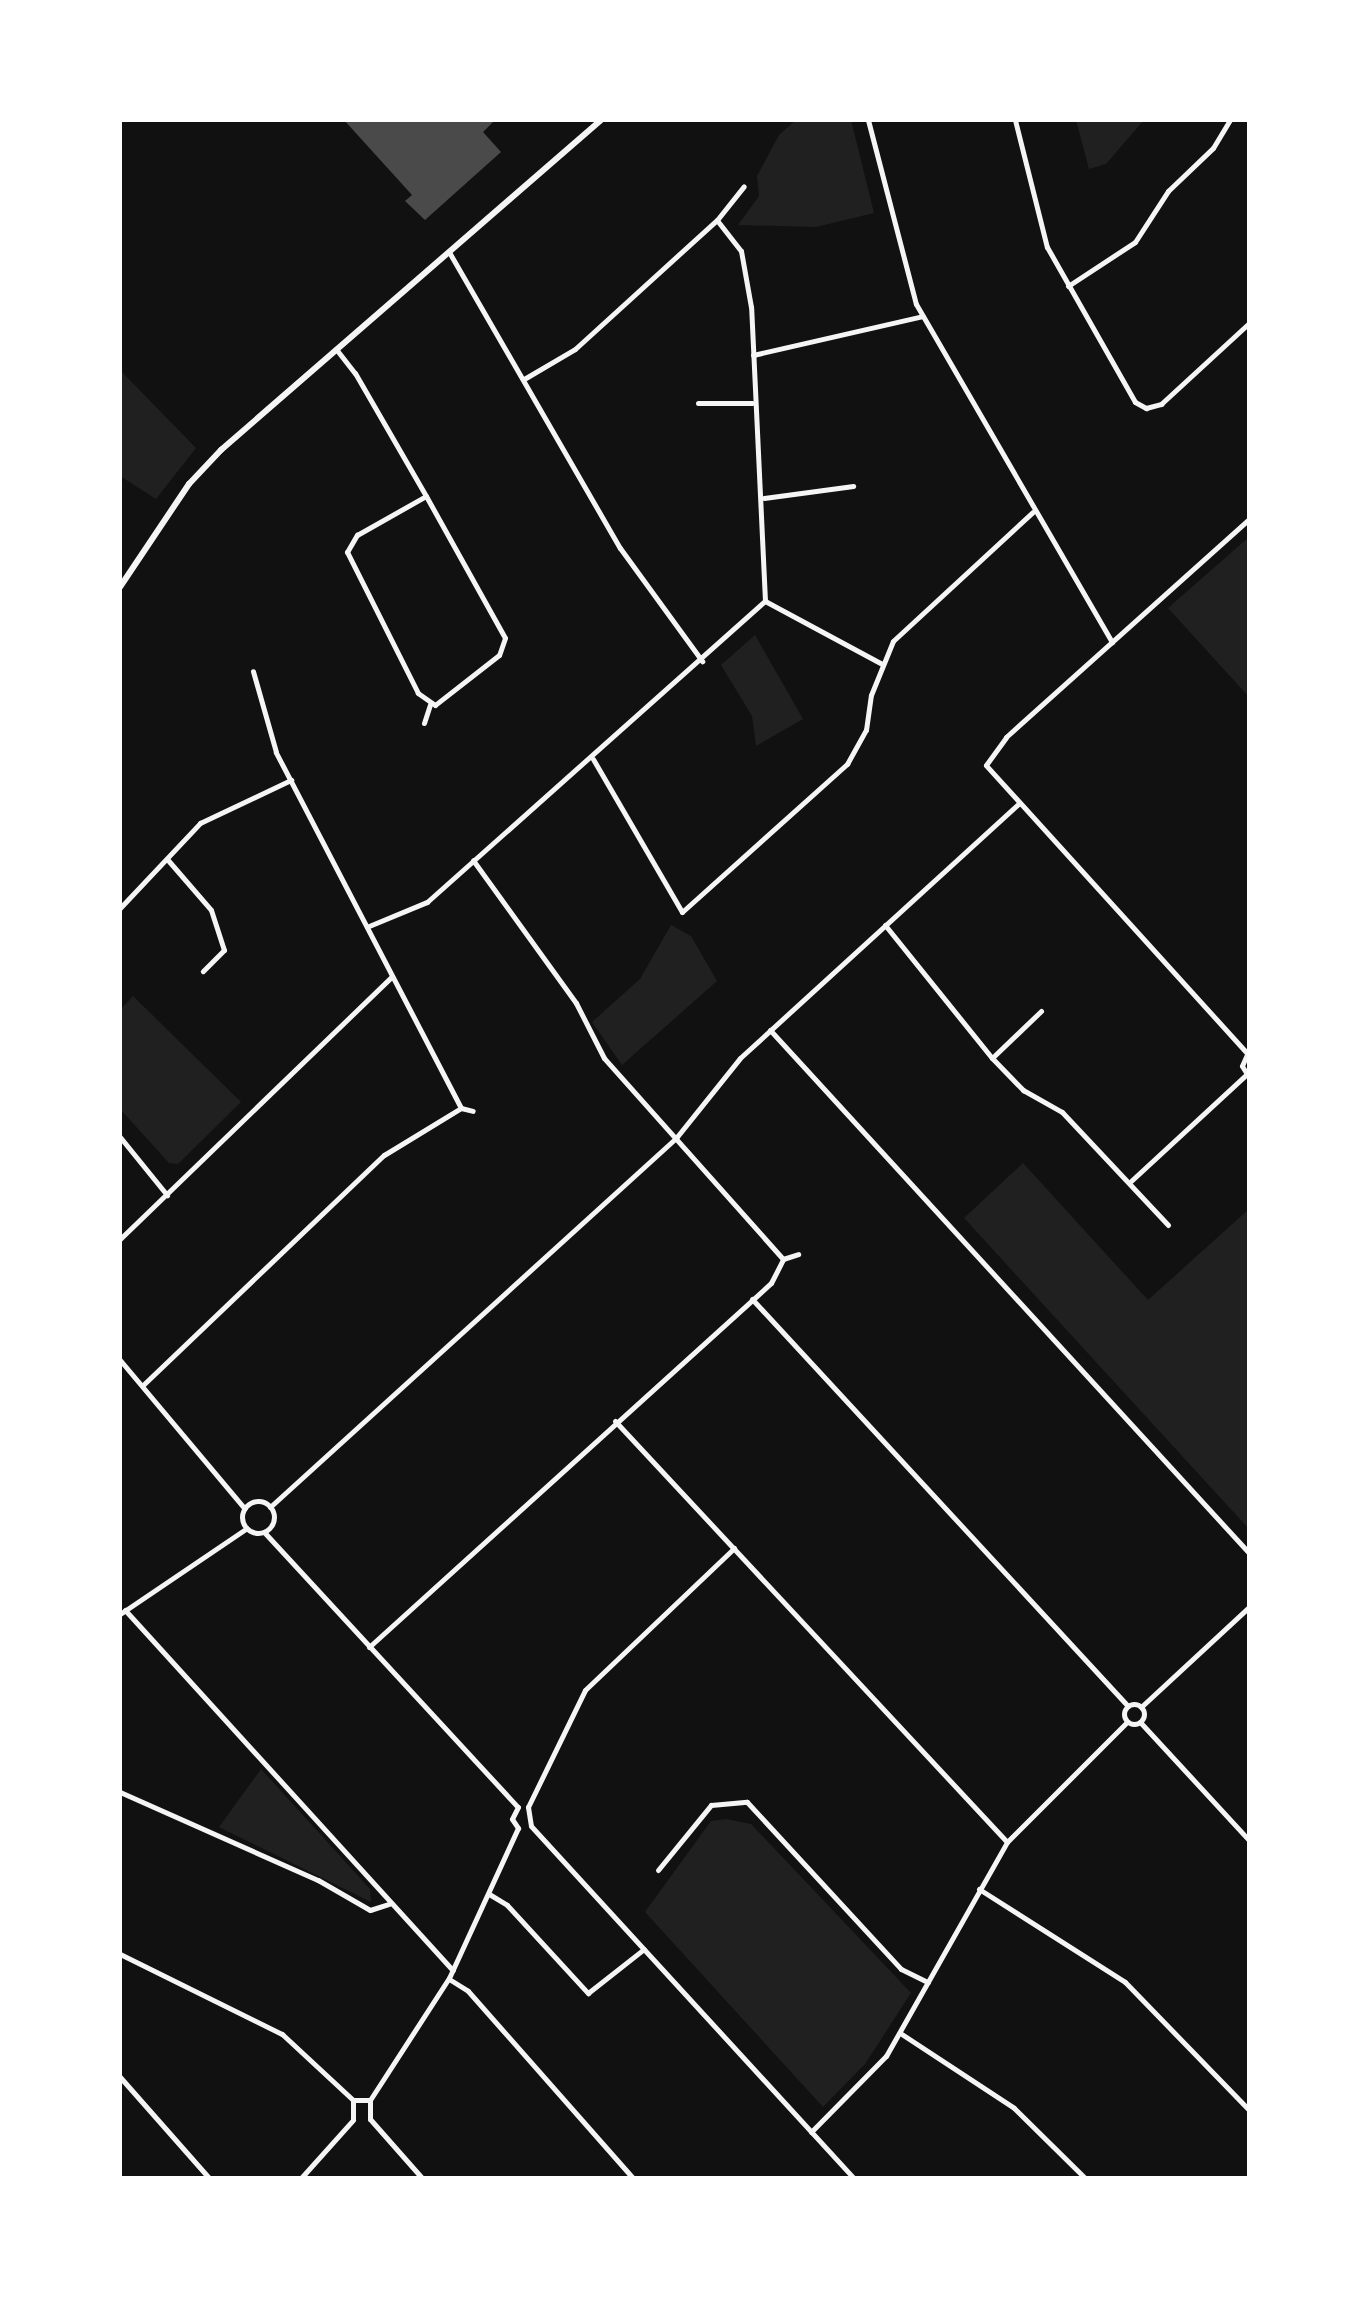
<!DOCTYPE html>
<style>
body{margin:0}
#map{position:relative;width:1369px;height:2298px;overflow:hidden;background:#111;font-family:Figtree,sans-serif}
div>[style]{position:absolute}
[style*='--x']{left:calc(var(--x)*1px);top:calc(var(--y)*1px);width:calc(var(--w)*1px);rotate:calc(var(--a)*1deg)}
.green>*{inset:0;background:#202020}
.building>*{inset:0;background:#4a4a4a}
.minor>*{height:5px;margin:-2.5px;padding:0 2.5px;transform-origin:2.5px;border-radius:2.5px;background:#f5f5f5}
.minor>.ring{margin:-2.5px;padding:0;box-sizing:content-box;background:none;border:5px solid #f5f5f5;border-radius:50%}
.secondary>*{height:6px;margin:-3px;padding:0 3px;transform-origin:3px;border-radius:3px;background:#f5f5f5}
span{translate:-50% -50%;white-space:nowrap;text-align:center;line-height:1.15;-webkit-text-stroke:8px #fff;paint-order:stroke}
.frame{position:absolute;inset:0;border:122px solid #fff;pointer-events:none}
</style>
<div id="map">
<div class="green">
<i style="clip-path:polygon(796px 120px,851px 120px,874px 213px,816px 227px,738px 225px,759px 196px,757px 176px,779px 135px)"></i>
<i style="clip-path:polygon(1076px 120px,1144px 120px,1106px 164px,1089px 169px)"></i>
<i style="clip-path:polygon(120px 370px,196px 448px,156px 499px,120px 476px)"></i>
<i style="clip-path:polygon(1249px 537px,1249px 697px,1168px 608px)"></i>
<i style="clip-path:polygon(755px 635px,803px 719px,756px 746px,752px 716px,721px 665px)"></i>
<i style="clip-path:polygon(671px 925px,691px 936px,717px 981px,622px 1065px,592px 1022px,640px 979px)"></i>
<i style="clip-path:polygon(133px 996px,241px 1102px,178px 1164px,169px 1163px,120px 1109px,120px 1010px)"></i>
<i style="clip-path:polygon(1023px 1163px,1148px 1300px,1249px 1209px,1249px 1529px,964px 1218px)"></i>
<i style="clip-path:polygon(261px 1769px,370px 1889px,371px 1902px,219px 1827px)"></i>
<i style="clip-path:polygon(726px 1819px,751px 1824px,911px 1993px,865px 2064px,823px 2107px,645px 1912px,711px 1821px)"></i>
</div>
<div class="building">
<i style="clip-path:polygon(344px 120px,495px 120px,483px 132px,501px 152px,425px 220px,405px 201px,412px 195px)"></i>
</div>
<div class="minor">
<i style="--x:868;--y:120;--w:190;--a:75.4"></i>
<i style="--x:916;--y:304;--w:391;--a:59.9"></i>
<i style="--x:1015;--y:120;--w:131;--a:75.9"></i>
<i style="--x:1047;--y:247;--w:178;--a:60.4"></i>
<i style="--x:1135;--y:402;--w:13;--a:29"></i>
<i style="--x:1146;--y:408;--w:16;--a:-15"></i>
<i style="--x:1161;--y:404;--w:120;--a:-42.6"></i>
<i style="--x:449;--y:252;--w:342;--a:60"></i>
<i style="--x:620;--y:548;--w:140;--a:54"></i>
<i style="--x:1068;--y:286;--w:80;--a:-33.3"></i>
<i style="--x:1135;--y:242;--w:61;--a:-57.1"></i>
<i style="--x:1168;--y:191;--w:62;--a:-43.7"></i>
<i style="--x:1213;--y:148;--w:33;--a:-59"></i>
<i style="--x:336;--y:349;--w:31;--a:52"></i>
<i style="--x:355;--y:373;--w:142;--a:60"></i>
<i style="--x:426;--y:496;--w:162;--a:60.9"></i>
<i style="--x:505;--y:638;--w:18;--a:109"></i>
<i style="--x:499;--y:655;--w:81;--a:142"></i>
<i style="--x:435;--y:705;--w:21;--a:-145"></i>
<i style="--x:418;--y:693;--w:158;--a:-116.7"></i>
<i style="--x:347;--y:552;--w:20;--a:-60"></i>
<i style="--x:357;--y:535;--w:79;--a:-29.5"></i>
<i style="--x:753;--y:355;--w:174;--a:-12.9"></i>
<i style="--x:524;--y:379;--w:59;--a:-30.5"></i>
<i style="--x:575;--y:349;--w:192;--a:-42.3"></i>
<i style="--x:717;--y:220;--w:43;--a:-51.5"></i>
<i style="--x:698;--y:403;--w:54;--a:0"></i>
<i style="--x:764;--y:498;--w:90;--a:-7.7"></i>
<i style="--x:765;--y:601;--w:133;--a:28.3"></i>
<i style="--x:424;--y:723;--w:20;--a:-72"></i>
<i style="--x:593;--y:759;--w:177;--a:59.8"></i>
<i style="--x:682;--y:912;--w:222;--a:-41.9"></i>
<i style="--x:847;--y:764;--w:39;--a:-61"></i>
<i style="--x:866;--y:730;--w:35;--a:-82"></i>
<i style="--x:871;--y:695;--w:58;--a:-67.8"></i>
<i style="--x:893;--y:641;--w:190;--a:-42.7"></i>
<i style="--x:167;--y:859;--w:67;--a:49.2"></i>
<i style="--x:211;--y:910;--w:42;--a:72"></i>
<i style="--x:224;--y:950;--w:30;--a:135"></i>
<i style="--x:120;--y:908;--w:117;--a:-46.7"></i>
<i style="--x:200;--y:823;--w:101;--a:-25.3"></i>
<i style="--x:885;--y:925;--w:171;--a:51.2"></i>
<i style="--x:992;--y:1058;--w:45;--a:45.9"></i>
<i style="--x:1023;--y:1090;--w:45;--a:29.4"></i>
<i style="--x:1062;--y:1112;--w:155;--a:46.8"></i>
<i style="--x:369;--y:926;--w:63;--a:-22.5"></i>
<i style="--x:427;--y:902;--w:453;--a:-41.7"></i>
<i style="--x:765;--y:601;--w:294;--a:-92.7"></i>
<i style="--x:751;--y:307;--w:57;--a:-100.1"></i>
<i style="--x:741;--y:251;--w:39;--a:-128"></i>
<i style="--x:770;--y:1030;--w:709;--a:47.51"></i>
<i style="--x:1249;--y:1050;--w:17;--a:114"></i>
<i style="--x:1242;--y:1066;--w:13;--a:58"></i>
<i style="--x:1246;--y:1052;--w:387;--a:-132.2"></i>
<i style="--x:986;--y:765;--w:34;--a:-54"></i>
<i style="--x:1006;--y:737;--w:326;--a:-41.9"></i>
<i style="--x:992;--y:1058;--w:68;--a:-43.8"></i>
<i style="--x:461;--y:1108;--w:12;--a:14"></i>
<i style="--x:120;--y:1137;--w:75;--a:51"></i>
<i style="--x:1131;--y:1181;--w:156;--a:-42.7"></i>
<i style="--x:120;--y:1239;--w:377;--a:-44"></i>
<i style="--x:783;--y:1259;--w:16;--a:-18"></i>
<i style="--x:752;--y:1299;--w:554;--a:47.27"></i>
<i style="--x:120;--y:1360;--w:194;--a:50"></i>
<i style="--x:143;--y:1385;--w:333;--a:-43.7"></i>
<i style="--x:384;--y:1155;--w:90;--a:-31.4"></i>
<i style="--x:461;--y:1108;--w:401;--a:-117.5"></i>
<i style="--x:276;--y:752;--w:84;--a:-105.9"></i>
<i style="--x:615;--y:1421;--w:575;--a:47.04"></i>
<i class="ring" style="left:242px;top:1501px;width:27px;height:27px"></i>
<i style="--x:270;--y:1507;--w:549;--a:-42.27"></i>
<i style="--x:676;--y:1138;--w:102;--a:-51.3"></i>
<i style="--x:740;--y:1058;--w:377;--a:-42.4"></i>
<i style="--x:264;--y:1532;--w:374;--a:47.3"></i>
<i style="--x:125;--y:1610;--w:487;--a:47.7"></i>
<i style="--x:120;--y:1614;--w:153;--a:-34.1"></i>
<i style="--x:369;--y:1647;--w:542;--a:-42.16"></i>
<i style="--x:771;--y:1283;--w:27;--a:-63"></i>
<i style="--x:783;--y:1259;--w:269;--a:-131.7"></i>
<i style="--x:604;--y:1058;--w:62;--a:-117"></i>
<i style="--x:576;--y:1003;--w:176;--a:-125.8"></i>
<i class="ring" style="left:1124px;top:1704px;width:15px;height:15px"></i>
<i style="--x:1141;--y:1707;--w:147;--a:-42.8"></i>
<i style="--x:1140;--y:1722;--w:161;--a:47.3"></i>
<i style="--x:120;--y:1792;--w:217;--a:24"></i>
<i style="--x:318;--y:1880;--w:60;--a:30"></i>
<i style="--x:370;--y:1910;--w:20;--a:-18"></i>
<i style="--x:518;--y:1807;--w:13;--a:117"></i>
<i style="--x:512;--y:1819;--w:11;--a:56"></i>
<i style="--x:528;--y:1807;--w:130;--a:-64"></i>
<i style="--x:585;--y:1690;--w:206;--a:-43.6"></i>
<i style="--x:528;--y:1807;--w:18;--a:81"></i>
<i style="--x:531;--y:1826;--w:477;--a:47.5"></i>
<i style="--x:658;--y:1870;--w:84;--a:-50.8"></i>
<i style="--x:711;--y:1805;--w:36;--a:-5"></i>
<i style="--x:747;--y:1802;--w:227;--a:47.3"></i>
<i style="--x:901;--y:1969;--w:30;--a:26"></i>
<i style="--x:979;--y:1889;--w:173;--a:32.5"></i>
<i style="--x:1125;--y:1982;--w:178;--a:45.9"></i>
<i style="--x:489;--y:1894;--w:21;--a:31"></i>
<i style="--x:507;--y:1905;--w:120;--a:47.4"></i>
<i style="--x:588;--y:1993;--w:71;--a:-38.2"></i>
<i style="--x:120;--y:1954;--w:181;--a:26.3"></i>
<i style="--x:282;--y:2034;--w:97;--a:42.9"></i>
<i style="--x:449;--y:1979;--w:22;--a:32"></i>
<i style="--x:468;--y:1991;--w:249;--a:48.6"></i>
<i style="--x:900;--y:2033;--w:136;--a:33.3"></i>
<i style="--x:1014;--y:2108;--w:100;--a:44.6"></i>
<i style="--x:120;--y:2077;--w:135;--a:48.6"></i>
<i style="--x:353;--y:2100;--w:17;--a:0"></i>
<i style="--x:370;--y:2100;--w:145;--a:-57.1"></i>
<i style="--x:449;--y:1978;--w:165;--a:-65.3"></i>
<i style="--x:353;--y:2119;--w:19;--a:-90"></i>
<i style="--x:370;--y:2119;--w:79;--a:48.6"></i>
<i style="--x:370;--y:2119;--w:19;--a:-90"></i>
<i style="--x:811;--y:2132;--w:107;--a:-45.4"></i>
<i style="--x:886;--y:2056;--w:246;--a:-60.5"></i>
<i style="--x:1007;--y:1842;--w:170;--a:-45"></i>
<i style="--x:301;--y:2178;--w:78;--a:-48.1"></i>
</div>
<div class="secondary">
<i style="--x:120;--y:587;--w:124;--a:-56.2"></i>
<i style="--x:189;--y:484;--w:47;--a:-46.7"></i>
<i style="--x:221;--y:450;--w:503;--a:-40.97"></i>
</div>
<div class="frame"></div>
</div>
